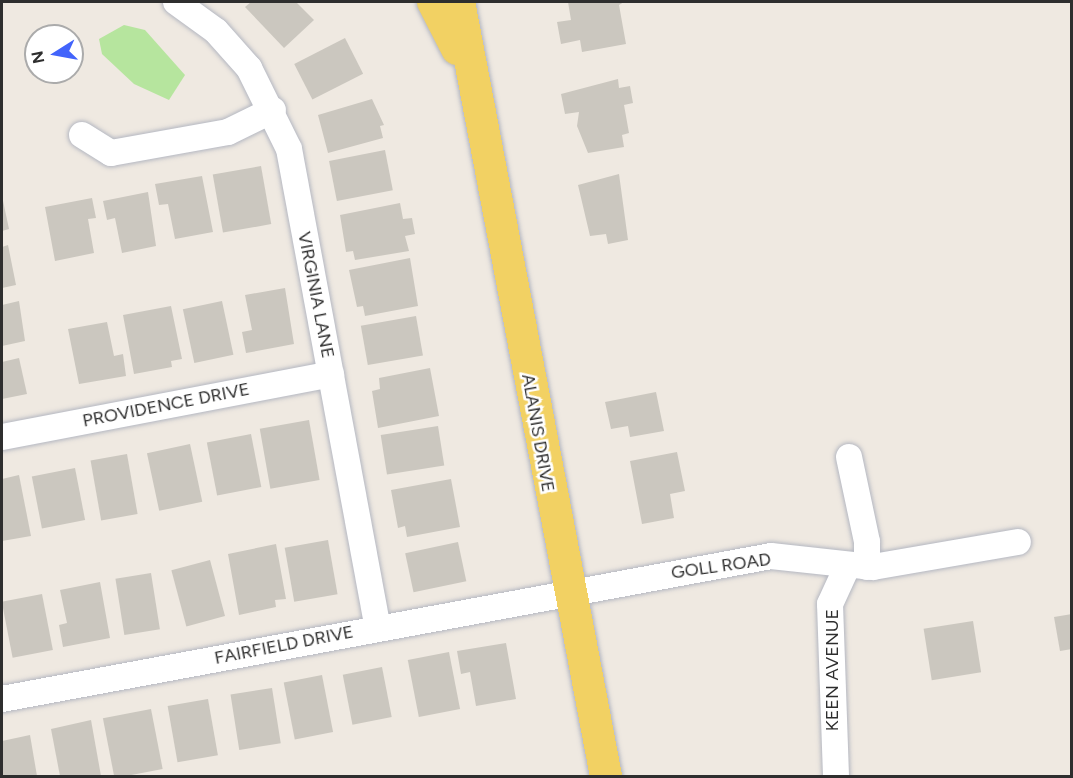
<!DOCTYPE html>
<style>
body{margin:0}
#map{position:relative;width:1073px;height:778px;overflow:hidden;background:#efe9e1;font-family:Figtree,sans-serif}
div>[style]{position:absolute}
[style*='--x']{left:calc(var(--x)*1px);top:calc(var(--y)*1px);width:calc(var(--w)*1px);rotate:calc(var(--a)*1deg)}
.green>*{inset:0;background:#b6e59e}
.building>*{inset:0;background:#cbc7bf;transform-origin:0 0}
.roads{filter:drop-shadow(0 0 2px #b4b7c1) drop-shadow(0 0 2px #b4b7c1)}
.minor>*{height:26px;margin:-13px;padding:0 13px;transform-origin:13px;border-radius:13px;background:#fff}
.major>*{height:32px;margin:-16px;padding:0 16px;transform-origin:16px;border-radius:16px;background:#f2d163}
span{translate:-50% -50%;white-space:nowrap;text-align:center;line-height:1.15;-webkit-text-stroke:5px #fff;paint-order:stroke}
.street-label{font-size:18px;color:#2e2e2e}
.frame{position:absolute;inset:0;border:3px solid #2e2e2e;pointer-events:none}
.north{position:absolute;left:24px;top:24px;width:60px;height:60px;box-sizing:border-box;background:#fff;border:2px solid #ababab;border-radius:50%;rotate:259deg;font-size:16px;font-weight:700;line-height:24px;text-align:center;color:#2e2e2e}
.north::after{content:'';display:block;margin:auto;width:21px;height:27px;background:#4264fb;clip-path:polygon(50% 0,100% 100%,50% 72%,0 100%)}
</style>
<div id="map">
<div class="green">
<i style="clip-path:polygon(124px 25px,145px 30px,185px 75px,169px 100px,134px 84px,102px 54px,99px 39px)"></i>
</div>
<div class="building">
<i style="clip-path:polygon(251px 2px,296px 2px,314px 20px,284px 48px,245px 7px)"></i>
<i style="clip-path:polygon(568px 2px,624px 2px,619px 5px,626px 44px,582px 52px,580px 40px,561px 44px,557px 22px,571px 20px)"></i>
<i style="left:345px;top:38px;width:40px;height:57px;rotate:63deg"></i>
<i style="clip-path:polygon(618px 79px,619px 88px,630px 86px,633px 103px,624px 105px,629px 133px,622px 135px,624px 147px,588px 153px,577px 126px,579px 112px,565px 114px,561px 94px)"></i>
<i style="clip-path:polygon(372px 99px,384px 125px,380px 126px,383px 138px,328px 153px,318px 115px)"></i>
<i style="left:385px;top:150px;width:41px;height:57px;rotate:79deg"></i>
<i style="left:261px;top:166px;width:59px;height:49px;rotate:80deg"></i>
<i style="clip-path:polygon(619px 174px,628px 240px,608px 244px,606px 234px,590px 236px,578px 185px)"></i>
<i style="clip-path:polygon(202px 176px,213px 232px,175px 239px,168px 204px,159px 205px,155px 184px)"></i>
<i style="clip-path:polygon(148px 192px,156px 246px,122px 253px,115px 218px,107px 220px,103px 201px)"></i>
<i style="clip-path:polygon(2px 196px,9px 229px,2px 231px)"></i>
<i style="clip-path:polygon(92px 198px,96px 218px,88px 219px,94px 253px,55px 261px,45px 207px)"></i>
<i style="clip-path:polygon(400px 203px,403px 219px,412px 218px,415px 234px,405px 236px,409px 251px,355px 260px,353px 251px,346px 252px,340px 215px)"></i>
<i style="clip-path:polygon(8px 245px,16px 285px,2px 288px,2px 247px)"></i>
<i style="clip-path:polygon(410px 258px,418px 306px,365px 316px,363px 306px,357px 307px,349px 270px)"></i>
<i style="clip-path:polygon(285px 288px,294px 344px,246px 353px,242px 332px,252px 330px,245px 295px)"></i>
<i style="clip-path:polygon(19px 301px,25px 341px,2px 346px,2px 305px)"></i>
<i style="left:222px;top:301px;width:55px;height:40px;rotate:78deg"></i>
<i style="clip-path:polygon(171px 306px,182px 359px,171px 361px,172px 367px,134px 374px,123px 315px)"></i>
<i style="left:416px;top:316px;width:40px;height:56px;rotate:80deg"></i>
<i style="clip-path:polygon(107px 322px,114px 356px,123px 354px,126px 376px,79px 384px,68px 329px)"></i>
<i style="clip-path:polygon(19px 358px,27px 394px,2px 399px,2px 362px)"></i>
<i style="clip-path:polygon(430px 368px,439px 416px,378px 428px,372px 391px,380px 389px,379px 378px)"></i>
<i style="clip-path:polygon(656px 392px,664px 431px,630px 437px,628px 426px,611px 429px,605px 402px)"></i>
<i style="left:309px;top:420px;width:61px;height:50px;rotate:80deg"></i>
<i style="left:438px;top:426px;width:40px;height:58px;rotate:81deg"></i>
<i style="left:251px;top:434px;width:54px;height:45px;rotate:79deg"></i>
<i style="left:190px;top:444px;width:59px;height:44px;rotate:78deg"></i>
<i style="clip-path:polygon(677px 452px,685px 491px,670px 494px,674px 518px,642px 524px,630px 461px)"></i>
<i style="left:127px;top:454px;width:61px;height:37px;rotate:80deg"></i>
<i style="left:75px;top:468px;width:53px;height:44px;rotate:79deg"></i>
<i style="clip-path:polygon(19px 475px,31px 536px,2px 541px,2px 479px)"></i>
<i style="clip-path:polygon(451px 479px,460px 527px,407px 537px,405px 526px,398px 528px,391px 490px)"></i>
<i style="left:328px;top:540px;width:55px;height:44px;rotate:80deg"></i>
<i style="left:458px;top:542px;width:40px;height:54px;rotate:78deg"></i>
<i style="clip-path:polygon(276px 544px,286px 599px,275px 600px,276px 607px,239px 615px,228px 554px)"></i>
<i style="left:210px;top:560px;width:58px;height:40px;rotate:75deg"></i>
<i style="left:151px;top:573px;width:57px;height:36px;rotate:81deg"></i>
<i style="clip-path:polygon(100px 582px,110px 638px,63px 647px,59px 625px,67px 623px,60px 590px)"></i>
<i style="left:42px;top:594px;width:57px;height:41px;rotate:79deg"></i>
<i style="clip-path:polygon(1072px 614px,1072px 649px,1060px 651px,1054px 617px)"></i>
<i style="left:973px;top:621px;width:52px;height:50px;rotate:81deg"></i>
<i style="clip-path:polygon(506px 643px,516px 699px,476px 706px,470px 672px,461px 674px,457px 651px)"></i>
<i style="left:449px;top:652px;width:58px;height:42px;rotate:79deg"></i>
<i style="left:382px;top:667px;width:51px;height:40px;rotate:79deg"></i>
<i style="left:322px;top:675px;width:58px;height:39px;rotate:79deg"></i>
<i style="left:272px;top:688px;width:56px;height:42px;rotate:81deg"></i>
<i style="left:208px;top:699px;width:57px;height:41px;rotate:80deg"></i>
<i style="left:151px;top:709px;width:61px;height:49px;rotate:79deg"></i>
<i style="clip-path:polygon(91px 720px,101px 776px,60px 776px,51px 729px)"></i>
<i style="clip-path:polygon(30px 735px,37px 776px,2px 776px,2px 741px)"></i>
</div>
<div class="roads">
<div class="minor">
<i style="--x:176;--y:2;--w:49;--a:35.9"></i>
<i style="--x:216;--y:31;--w:50;--a:48.3"></i>
<i style="--x:249;--y:68;--w:90;--a:63.7"></i>
<i style="--x:289;--y:149;--w:486;--a:79.5"></i>
<i style="--x:82;--y:135;--w:34;--a:32"></i>
<i style="--x:111;--y:153;--w:119;--a:-10.2"></i>
<i style="--x:228;--y:132;--w:50;--a:-26.1"></i>
<i style="--x:2;--y:437;--w:335;--a:-10.8"></i>
<i style="--x:849;--y:457;--w:87;--a:78"></i>
<i style="--x:867;--y:542;--w:25;--a:90"></i>
<i style="--x:2;--y:699;--w:782;--a:-10.53"></i>
<i style="--x:771;--y:556;--w:103;--a:6.2"></i>
<i style="--x:873;--y:567;--w:147;--a:-9.8"></i>
<i style="--x:836;--y:776;--w:172;--a:-92"></i>
<i style="--x:830;--y:604;--w:41;--a:-65.3"></i>
</div>
<div class="major">
<i style="--x:433;--y:2;--w:53;--a:62.9"></i>
<i style="--x:459;--y:2;--w:788;--a:79.25"></i>
</div>
</div>
<div class="street-label">
<span style="left:316px;top:295px;rotate:79deg">VIRGINIA LANE</span>
<span style="left:166px;top:405px;rotate:-11deg">PROVIDENCE DRIVE</span>
<span style="left:538px;top:433px;rotate:80deg">ALANIS DRIVE</span>
<span style="left:721px;top:566px;rotate:-8deg">GOLL ROAD</span>
<span style="left:284px;top:645px;rotate:-11deg">FAIRFIELD DRIVE</span>
<span style="left:832px;top:670px;rotate:-90deg">KEEN AVENUE</span>
</div>
<div class="frame"></div>
<div class="north">N</div>
</div>
